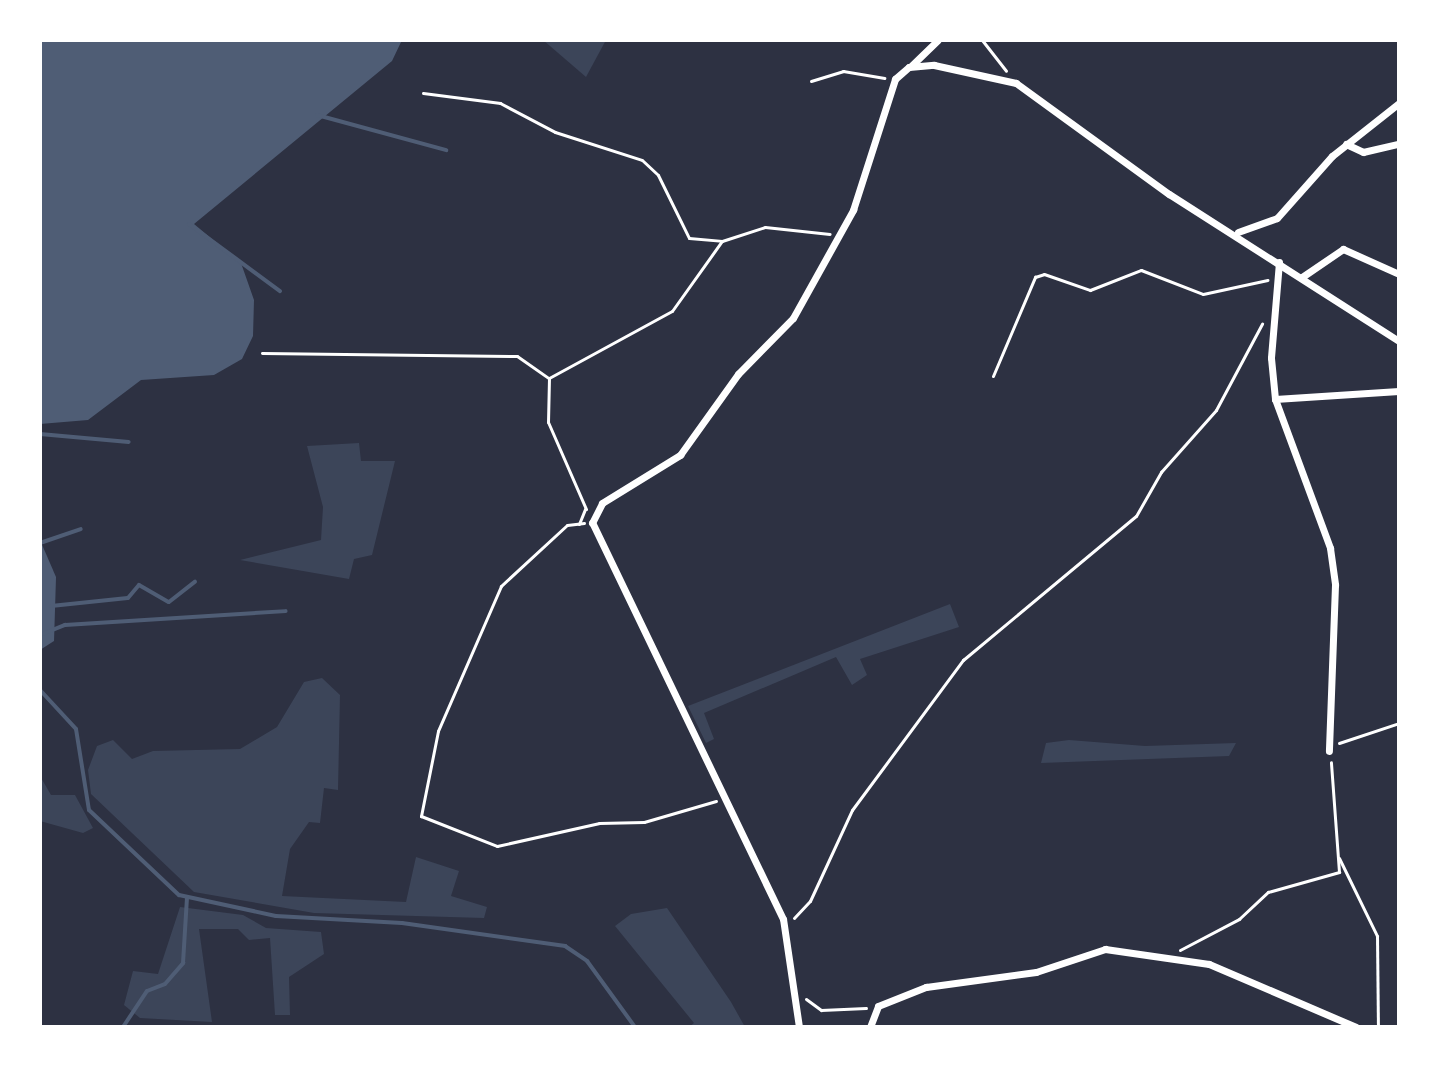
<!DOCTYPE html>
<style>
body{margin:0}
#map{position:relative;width:1439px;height:1067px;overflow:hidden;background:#2d3142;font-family:Merriweather,serif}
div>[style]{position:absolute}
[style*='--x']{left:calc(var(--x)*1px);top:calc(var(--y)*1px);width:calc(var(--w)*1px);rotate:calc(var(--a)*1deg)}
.green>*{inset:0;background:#3c4559}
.water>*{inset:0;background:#4f5d75}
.stream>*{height:4px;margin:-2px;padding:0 2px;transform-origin:2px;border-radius:2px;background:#4f5d75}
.path>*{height:3px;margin:-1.5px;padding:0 1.5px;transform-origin:1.5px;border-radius:1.5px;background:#fff}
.minor>*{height:7px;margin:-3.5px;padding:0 3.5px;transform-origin:3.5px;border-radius:3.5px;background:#fff}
span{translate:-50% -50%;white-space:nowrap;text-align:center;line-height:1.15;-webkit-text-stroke:6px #fff;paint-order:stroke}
.frame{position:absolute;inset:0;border:42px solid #fff;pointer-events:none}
</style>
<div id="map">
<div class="green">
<i style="clip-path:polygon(543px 40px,606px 40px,586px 77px)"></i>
<i style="clip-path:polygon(359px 443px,361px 461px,395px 461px,372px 555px,354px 559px,349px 579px,240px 560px,321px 540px,323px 507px,307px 446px)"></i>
<i style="clip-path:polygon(950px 604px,959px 627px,860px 659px,867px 675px,852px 685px,836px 657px,704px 713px,714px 739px,706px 743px,688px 706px)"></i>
<i style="clip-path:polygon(322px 678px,340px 695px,338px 790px,324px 788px,320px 823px,309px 822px,290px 849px,282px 896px,406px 902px,416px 857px,459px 871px,451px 896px,487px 907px,484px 918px,314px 913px,194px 892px,91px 794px,88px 770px,97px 746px,113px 740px,132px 759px,153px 751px,240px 749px,277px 727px,304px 682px)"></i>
<i style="clip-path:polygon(1069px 740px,1145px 746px,1236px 743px,1229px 756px,1041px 763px,1046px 743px)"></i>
<i style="clip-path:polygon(40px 776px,51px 795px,75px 795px,93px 828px,83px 833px,40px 821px)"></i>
<i style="clip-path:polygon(180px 907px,243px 915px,266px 928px,321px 932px,324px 954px,289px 977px,290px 1015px,275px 1015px,270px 938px,249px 940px,238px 929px,199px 929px,212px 1022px,140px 1018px,124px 1005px,133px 971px,158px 974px)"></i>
<i style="clip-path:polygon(667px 908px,731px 1002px,745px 1027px,689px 1027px,694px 1023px,615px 926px,631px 914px)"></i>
</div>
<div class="water">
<i style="clip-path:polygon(40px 40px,402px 40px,392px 61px,194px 224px,241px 263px,254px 300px,253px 336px,242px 359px,214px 375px,141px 380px,88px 420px,40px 424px)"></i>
<i style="clip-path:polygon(40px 540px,56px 577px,54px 641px,40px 650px)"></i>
</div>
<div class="stream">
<i style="--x:317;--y:115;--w:134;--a:15.2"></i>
<i style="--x:189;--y:224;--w:113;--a:36.4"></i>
<i style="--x:40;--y:434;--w:89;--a:5.1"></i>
<i style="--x:40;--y:543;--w:43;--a:-18.9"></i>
<i style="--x:51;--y:606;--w:77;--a:-5.9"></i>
<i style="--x:128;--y:598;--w:17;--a:-50"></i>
<i style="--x:139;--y:585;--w:34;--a:30"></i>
<i style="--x:169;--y:602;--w:33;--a:-38"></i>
<i style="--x:40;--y:635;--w:27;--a:-22"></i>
<i style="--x:65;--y:625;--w:221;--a:-3.6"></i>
<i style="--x:40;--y:690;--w:53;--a:47.3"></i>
<i style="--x:76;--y:729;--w:82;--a:80.9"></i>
<i style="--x:89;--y:810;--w:124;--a:43.4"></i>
<i style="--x:179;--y:895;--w:99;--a:12.2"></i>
<i style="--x:276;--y:916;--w:126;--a:3.2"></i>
<i style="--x:402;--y:923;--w:165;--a:8"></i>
<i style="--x:565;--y:946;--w:27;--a:34"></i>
<i style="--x:587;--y:961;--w:82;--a:54"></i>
<i style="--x:123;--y:1027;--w:43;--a:-56.3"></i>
<i style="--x:147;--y:991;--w:19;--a:-21"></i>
<i style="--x:165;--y:984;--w:28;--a:-49"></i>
<i style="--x:183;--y:963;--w:65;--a:-86.5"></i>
</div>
<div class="path">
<i style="--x:982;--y:40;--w:39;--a:52"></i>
<i style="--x:811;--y:81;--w:34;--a:-17"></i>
<i style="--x:843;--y:71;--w:42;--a:9.7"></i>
<i style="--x:423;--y:93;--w:78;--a:7.4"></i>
<i style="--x:500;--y:103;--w:62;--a:27.8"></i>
<i style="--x:555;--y:132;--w:91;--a:17.8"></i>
<i style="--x:642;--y:160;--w:22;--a:43"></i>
<i style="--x:658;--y:175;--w:70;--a:63.8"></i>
<i style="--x:689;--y:238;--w:33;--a:5"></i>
<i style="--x:722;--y:241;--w:45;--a:-18"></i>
<i style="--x:765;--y:227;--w:65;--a:6.1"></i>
<i style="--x:262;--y:353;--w:255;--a:0.7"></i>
<i style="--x:517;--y:356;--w:39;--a:35"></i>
<i style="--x:549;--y:378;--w:44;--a:91.3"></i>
<i style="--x:548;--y:422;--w:95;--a:66.4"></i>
<i style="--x:993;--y:376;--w:108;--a:-67"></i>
<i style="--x:1035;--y:277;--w:9;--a:-18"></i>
<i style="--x:1044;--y:274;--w:49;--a:19.2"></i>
<i style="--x:1090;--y:290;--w:55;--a:-21.4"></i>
<i style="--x:1141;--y:270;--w:66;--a:21.2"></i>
<i style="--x:1203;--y:294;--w:66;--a:-12.3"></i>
<i style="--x:549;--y:378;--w:140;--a:-28.6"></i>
<i style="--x:672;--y:311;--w:86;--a:-54.5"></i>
<i style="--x:584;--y:523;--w:17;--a:173"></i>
<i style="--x:567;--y:525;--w:90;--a:137.3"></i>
<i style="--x:501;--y:586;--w:158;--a:113.5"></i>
<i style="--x:438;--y:731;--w:87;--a:101.3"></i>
<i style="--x:421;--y:816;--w:82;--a:21.5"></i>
<i style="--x:497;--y:846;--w:105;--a:-12.7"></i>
<i style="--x:599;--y:823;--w:45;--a:-1.3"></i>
<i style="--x:644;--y:822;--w:75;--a:-16.3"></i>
<i style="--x:579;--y:524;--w:16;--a:-68"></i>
<i style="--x:1339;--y:743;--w:63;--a:-18.4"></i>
<i style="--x:1339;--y:858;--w:87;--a:64"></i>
<i style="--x:1377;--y:936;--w:91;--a:89.4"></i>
<i style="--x:794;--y:918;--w:23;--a:-47"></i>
<i style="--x:810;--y:901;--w:100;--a:-65.2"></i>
<i style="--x:852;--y:810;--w:187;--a:-53.5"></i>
<i style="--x:963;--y:660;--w:225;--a:-39.8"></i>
<i style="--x:1136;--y:516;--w:51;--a:-60.4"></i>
<i style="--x:1161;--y:472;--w:83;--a:-48.4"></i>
<i style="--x:1216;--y:410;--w:98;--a:-61.9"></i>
<i style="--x:1180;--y:950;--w:67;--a:-27.7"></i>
<i style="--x:1239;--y:919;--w:40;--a:-43"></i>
<i style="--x:1268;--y:892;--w:74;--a:-15.7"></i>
<i style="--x:1339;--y:872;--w:110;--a:-94.2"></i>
<i style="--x:806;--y:999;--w:19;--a:36"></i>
<i style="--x:821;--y:1010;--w:45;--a:-2.5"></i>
</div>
<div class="minor">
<i style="--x:911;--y:66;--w:37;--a:-44"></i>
<i style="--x:1346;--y:144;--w:19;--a:25"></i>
<i style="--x:1363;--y:152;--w:37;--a:-13"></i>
<i style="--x:1238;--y:232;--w:41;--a:-19.7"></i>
<i style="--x:1277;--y:218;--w:83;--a:-48.4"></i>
<i style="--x:1332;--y:156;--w:85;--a:-38.3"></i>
<i style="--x:1279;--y:262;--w:96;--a:94.8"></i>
<i style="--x:1271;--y:358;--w:41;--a:84.4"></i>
<i style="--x:1275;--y:399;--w:159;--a:69.7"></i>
<i style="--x:1330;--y:548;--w:37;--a:82"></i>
<i style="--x:1335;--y:585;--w:166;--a:92.1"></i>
<i style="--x:1302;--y:277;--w:50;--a:-34.3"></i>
<i style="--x:1343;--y:249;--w:61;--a:24.1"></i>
<i style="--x:1275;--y:399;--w:124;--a:-3.7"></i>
<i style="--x:799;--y:1027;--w:109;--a:-98.4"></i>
<i style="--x:783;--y:919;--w:440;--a:-115.7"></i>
<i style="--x:592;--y:523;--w:22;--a:-63"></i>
<i style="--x:602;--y:503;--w:92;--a:-31.6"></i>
<i style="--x:680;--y:455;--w:100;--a:-54.4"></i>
<i style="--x:738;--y:374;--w:78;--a:-45.5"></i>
<i style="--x:793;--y:318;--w:124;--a:-60.9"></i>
<i style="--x:853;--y:210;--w:138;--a:-72.2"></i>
<i style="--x:895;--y:79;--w:18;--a:-41"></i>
<i style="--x:909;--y:67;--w:25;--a:-5"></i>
<i style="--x:934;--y:65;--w:84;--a:12.4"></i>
<i style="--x:1016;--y:83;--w:189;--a:36"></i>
<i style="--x:1169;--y:194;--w:273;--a:32.6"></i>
<i style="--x:870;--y:1027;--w:22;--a:-69"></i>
<i style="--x:878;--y:1006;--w:52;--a:-21.6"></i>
<i style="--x:926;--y:987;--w:111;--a:-7.8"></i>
<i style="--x:1036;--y:972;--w:73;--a:-18.4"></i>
<i style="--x:1105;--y:949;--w:105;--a:8.2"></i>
<i style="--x:1209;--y:964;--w:160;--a:23.2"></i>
</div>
<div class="frame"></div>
</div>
